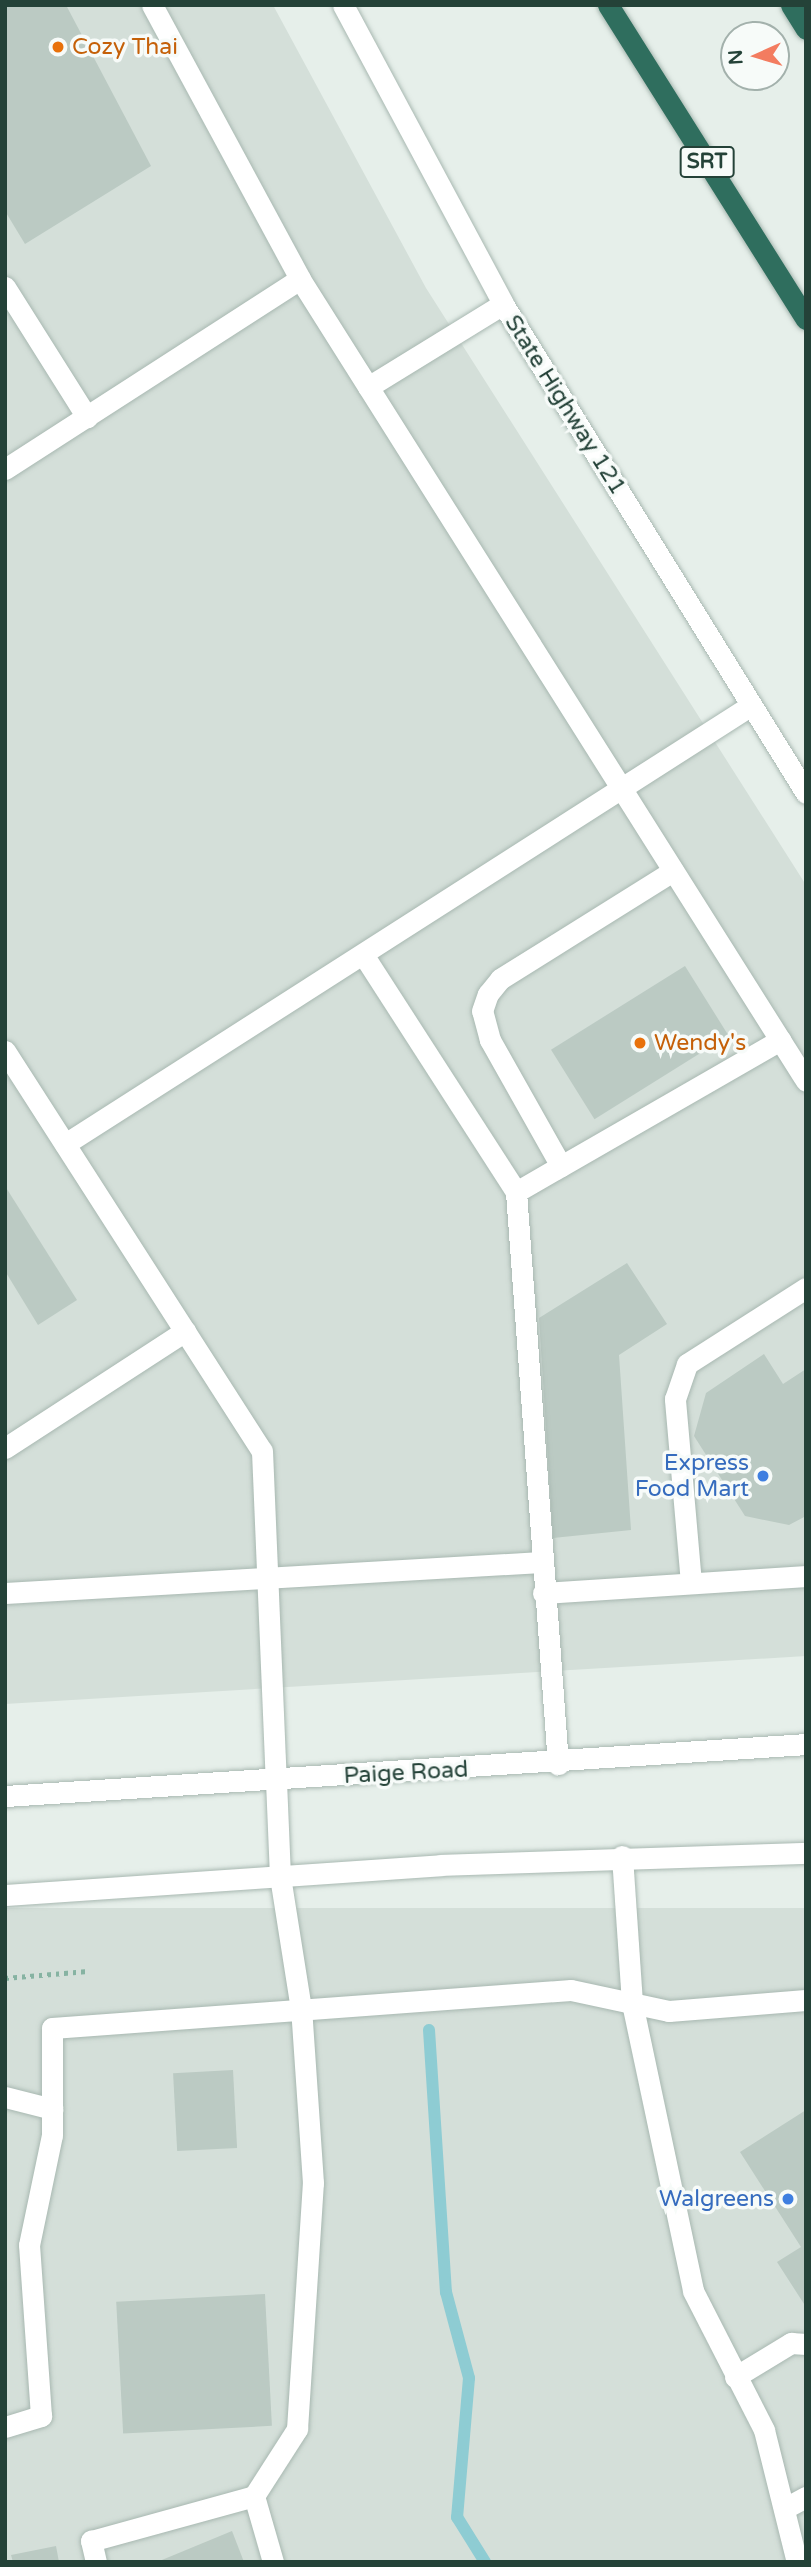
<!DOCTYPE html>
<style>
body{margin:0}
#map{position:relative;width:811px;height:2567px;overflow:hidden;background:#e6efea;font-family:"Varela Round",sans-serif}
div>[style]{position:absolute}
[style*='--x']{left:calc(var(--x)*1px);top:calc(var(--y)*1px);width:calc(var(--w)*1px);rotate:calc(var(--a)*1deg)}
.built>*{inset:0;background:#d4dfd9;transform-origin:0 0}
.stream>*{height:12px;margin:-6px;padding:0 6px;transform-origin:6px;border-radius:6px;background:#8eccd3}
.building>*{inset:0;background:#bbcac3;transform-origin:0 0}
.path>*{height:4.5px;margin-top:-2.25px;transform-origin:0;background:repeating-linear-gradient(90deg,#86b3a2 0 3.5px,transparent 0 8.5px)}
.roads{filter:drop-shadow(0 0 2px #a8b8b1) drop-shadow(0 0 2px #a8b8b1)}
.lane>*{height:21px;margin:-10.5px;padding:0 10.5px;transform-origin:10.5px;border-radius:10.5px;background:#fff}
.secondary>*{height:21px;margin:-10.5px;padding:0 10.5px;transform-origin:10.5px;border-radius:10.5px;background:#fff}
.highway>*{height:21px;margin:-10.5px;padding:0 10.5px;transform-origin:10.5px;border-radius:10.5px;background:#2f6e5e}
.dots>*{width:19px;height:19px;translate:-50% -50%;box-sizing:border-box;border:4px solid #f7fbf9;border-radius:50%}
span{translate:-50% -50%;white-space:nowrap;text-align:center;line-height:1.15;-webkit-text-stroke:7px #f7fbf9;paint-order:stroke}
.shield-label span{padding:2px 5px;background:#f7fbf9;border:2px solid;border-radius:5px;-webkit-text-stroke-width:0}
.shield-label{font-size:21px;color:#244238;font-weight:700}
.food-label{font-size:23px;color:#c56008}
.left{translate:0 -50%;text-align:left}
.street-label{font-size:23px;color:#244238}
.shop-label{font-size:23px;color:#366cbe}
.right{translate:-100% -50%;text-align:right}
.frame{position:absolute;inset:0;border:7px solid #244238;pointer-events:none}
.north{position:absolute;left:720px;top:21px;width:70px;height:70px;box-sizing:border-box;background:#f7fbf9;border:2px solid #a3b1ac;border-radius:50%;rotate:266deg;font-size:19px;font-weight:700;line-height:28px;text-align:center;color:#244238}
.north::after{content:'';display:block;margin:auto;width:24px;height:32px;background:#f37c60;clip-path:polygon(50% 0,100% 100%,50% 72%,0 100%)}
</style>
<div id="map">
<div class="built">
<i style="clip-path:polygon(5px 5px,273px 5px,426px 288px,806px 885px,806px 1656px,5px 1704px)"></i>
<i style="left:806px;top:1908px;width:654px;height:802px;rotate:90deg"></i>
</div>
<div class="stream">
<i style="--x:429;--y:2030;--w:263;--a:86.3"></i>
<i style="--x:446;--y:2292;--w:89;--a:75"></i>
<i style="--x:469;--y:2378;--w:140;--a:94.9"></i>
<i style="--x:457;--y:2517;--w:53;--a:58.1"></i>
</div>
<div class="building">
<i style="clip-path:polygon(5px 5px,66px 5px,151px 166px,25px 244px,5px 211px)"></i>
<i style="left:685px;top:966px;width:82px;height:158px;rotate:58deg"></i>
<i style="clip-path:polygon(5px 1186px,77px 1300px,38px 1325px,5px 1271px)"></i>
<i style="clip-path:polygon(627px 1263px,667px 1324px,619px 1355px,631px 1530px,553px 1538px,539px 1318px)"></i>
<i style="clip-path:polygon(764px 1354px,783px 1384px,806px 1369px,806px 1516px,789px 1525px,745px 1516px,694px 1436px,706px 1393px)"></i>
<i style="left:233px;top:2070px;width:78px;height:60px;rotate:87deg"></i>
<i style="clip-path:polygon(806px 2110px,806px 2307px,777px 2262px,801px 2247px,740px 2152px)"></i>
<i style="left:265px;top:2294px;width:132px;height:149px;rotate:87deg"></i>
<i style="clip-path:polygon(232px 2531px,244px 2562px,157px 2562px)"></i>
<i style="clip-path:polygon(56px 2546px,59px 2562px,13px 2562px,11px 2555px)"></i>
</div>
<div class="path">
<i style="--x:5;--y:1978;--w:83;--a:-4.8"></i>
</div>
<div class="roads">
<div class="lane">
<i style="--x:152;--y:5;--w:311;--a:61.6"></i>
<i style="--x:300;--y:279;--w:948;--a:57.75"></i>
<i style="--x:5;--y:287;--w:154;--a:57.8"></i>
<i style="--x:368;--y:387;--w:158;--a:-31.6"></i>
<i style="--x:5;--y:469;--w:351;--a:-32.8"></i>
<i style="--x:364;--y:956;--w:281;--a:57.2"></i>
<i style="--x:516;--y:1192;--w:574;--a:85.8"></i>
<i style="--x:5;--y:1051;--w:475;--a:57.3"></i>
<i style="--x:262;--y:1451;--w:330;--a:87.6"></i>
<i style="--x:65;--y:1144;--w:813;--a:-32.6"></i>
<i style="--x:561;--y:1166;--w:145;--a:-119.4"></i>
<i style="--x:490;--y:1040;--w:30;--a:-105"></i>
<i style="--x:482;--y:1011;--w:18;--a:-71"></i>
<i style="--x:488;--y:994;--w:19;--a:-51"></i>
<i style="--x:500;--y:979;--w:204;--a:-32"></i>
<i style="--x:516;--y:1192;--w:305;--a:-29.9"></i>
<i style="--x:5;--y:1448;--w:215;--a:-33"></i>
<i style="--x:691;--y:1583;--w:185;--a:-95"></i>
<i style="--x:675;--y:1399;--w:37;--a:-71"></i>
<i style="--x:687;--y:1364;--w:141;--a:-32.6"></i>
<i style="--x:5;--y:1593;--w:537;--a:-3.31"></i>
<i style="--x:543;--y:1593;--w:264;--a:-3.7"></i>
<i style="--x:622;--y:1856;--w:147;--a:86.1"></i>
<i style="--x:632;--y:2003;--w:294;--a:78"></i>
<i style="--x:693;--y:2291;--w:156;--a:62.9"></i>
<i style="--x:764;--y:2430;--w:136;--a:76"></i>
<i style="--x:5;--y:2097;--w:49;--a:14.3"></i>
<i style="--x:735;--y:2377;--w:66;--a:-31.3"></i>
<i style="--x:791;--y:2343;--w:15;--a:4"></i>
<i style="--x:5;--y:2427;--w:38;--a:-17"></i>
<i style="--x:41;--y:2416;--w:171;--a:-94"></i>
<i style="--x:29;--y:2245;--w:112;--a:-78.2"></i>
<i style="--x:52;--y:2135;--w:107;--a:-90"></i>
<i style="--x:52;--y:2028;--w:520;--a:-4.19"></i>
<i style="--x:571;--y:1990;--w:100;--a:12.1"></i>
<i style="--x:669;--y:2011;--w:137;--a:-4.6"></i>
<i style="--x:254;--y:2496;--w:69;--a:73.9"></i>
<i style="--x:787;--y:2507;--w:21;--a:-28"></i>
<i style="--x:96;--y:2562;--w:22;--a:-103"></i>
<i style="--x:91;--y:2541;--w:169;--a:-15.4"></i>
<i style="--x:254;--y:2496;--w:80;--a:-57.3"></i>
<i style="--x:297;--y:2429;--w:247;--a:-86.3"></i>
<i style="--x:313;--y:2183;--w:174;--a:-93.9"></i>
<i style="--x:301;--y:2009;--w:135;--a:-99"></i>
</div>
<div class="secondary">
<i style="--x:343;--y:5;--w:339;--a:61.8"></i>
<i style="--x:503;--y:304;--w:575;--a:58.22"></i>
<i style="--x:276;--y:1781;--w:95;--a:87.6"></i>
<i style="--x:5;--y:1796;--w:803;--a:-3.71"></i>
<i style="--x:5;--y:1895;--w:437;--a:-3.9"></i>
<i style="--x:441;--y:1865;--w:365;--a:-1.9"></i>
</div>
<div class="highway">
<i style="--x:608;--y:5;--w:371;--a:57.8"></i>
<i style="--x:791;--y:5;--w:28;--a:58"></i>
</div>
</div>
<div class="dots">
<i style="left:58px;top:47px;background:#e8710a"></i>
<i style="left:640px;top:1043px;background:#e8710a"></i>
<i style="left:763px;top:1476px;background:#3f7fe0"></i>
<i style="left:788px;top:2199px;background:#3f7fe0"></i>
</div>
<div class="shield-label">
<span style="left:707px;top:162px">SRT</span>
</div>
<div class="food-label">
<span class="left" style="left:72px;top:47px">Cozy Thai</span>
<span class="left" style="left:654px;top:1043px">Wendy's</span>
</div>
<div class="street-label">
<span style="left:565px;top:405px;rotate:58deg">State Highway 121</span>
<span style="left:406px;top:1773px;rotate:-3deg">Paige Road</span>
</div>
<div class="shop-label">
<span class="right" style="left:749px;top:1476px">Express<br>Food Mart</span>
<span class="right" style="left:774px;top:2199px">Walgreens</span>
</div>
<div class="frame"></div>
<div class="north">N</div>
</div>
